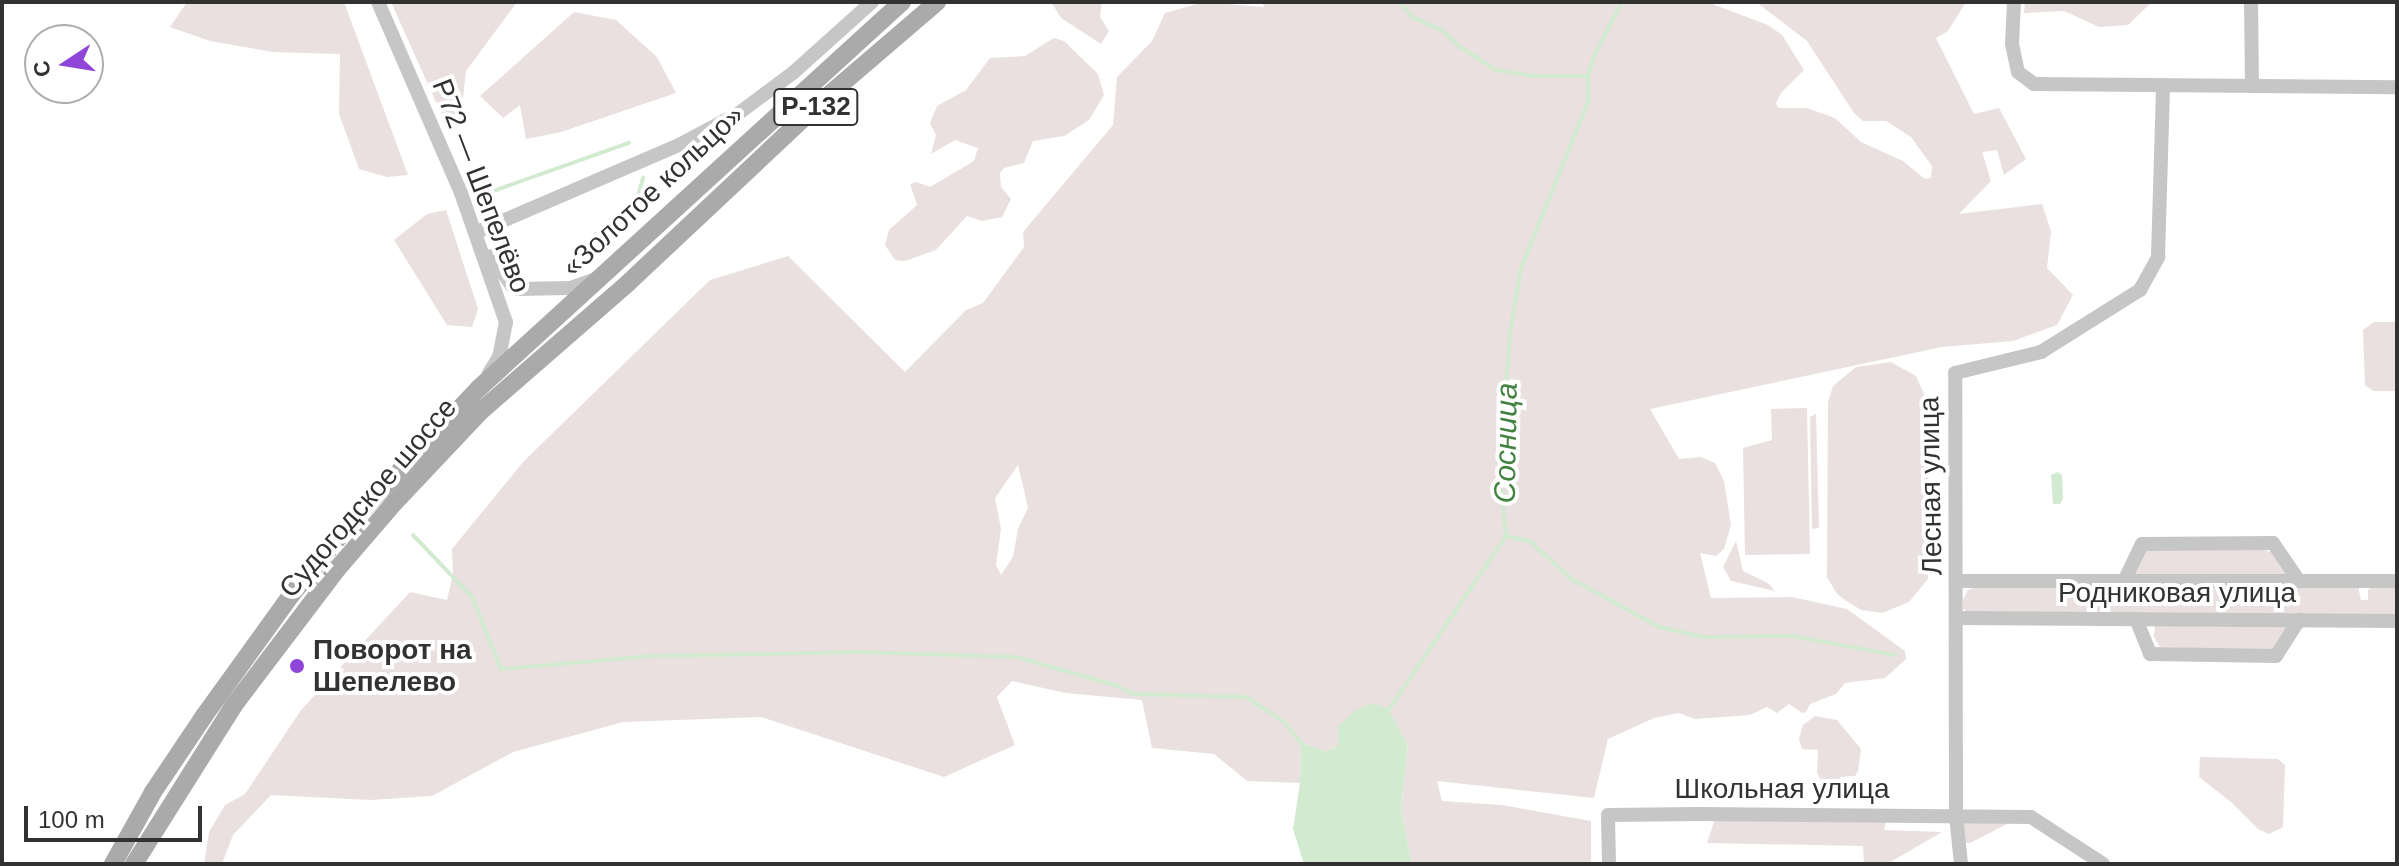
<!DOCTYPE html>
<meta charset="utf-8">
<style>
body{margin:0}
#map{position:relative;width:2399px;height:866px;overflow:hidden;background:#fff;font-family:Helvetica,sans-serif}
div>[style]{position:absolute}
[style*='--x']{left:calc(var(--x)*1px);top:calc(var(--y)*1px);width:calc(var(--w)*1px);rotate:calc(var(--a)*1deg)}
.green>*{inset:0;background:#eae0df}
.water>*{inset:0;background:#d2ebd0}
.stream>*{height:4px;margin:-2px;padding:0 2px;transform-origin:2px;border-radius:2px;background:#d2ebd0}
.minor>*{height:14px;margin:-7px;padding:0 7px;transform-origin:7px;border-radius:7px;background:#c6c6c6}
.major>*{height:18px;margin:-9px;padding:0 9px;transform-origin:9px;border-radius:9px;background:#aaa}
.dots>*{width:22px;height:22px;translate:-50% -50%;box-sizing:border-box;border:4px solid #fff;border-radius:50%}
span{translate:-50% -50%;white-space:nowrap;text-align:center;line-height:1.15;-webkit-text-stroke:8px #fff;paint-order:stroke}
.shield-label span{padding:2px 6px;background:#fff;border:2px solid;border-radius:6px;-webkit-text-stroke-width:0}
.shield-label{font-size:26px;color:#323232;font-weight:700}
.street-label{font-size:28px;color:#323232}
.poi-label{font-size:28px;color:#323232;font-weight:700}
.left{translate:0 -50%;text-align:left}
.water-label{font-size:30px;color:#428240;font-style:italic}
.frame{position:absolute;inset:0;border:4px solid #323232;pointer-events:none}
.north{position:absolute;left:24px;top:24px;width:80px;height:80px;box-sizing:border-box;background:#fff;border:2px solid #adadad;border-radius:50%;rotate:258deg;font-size:22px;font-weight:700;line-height:32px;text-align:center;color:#323232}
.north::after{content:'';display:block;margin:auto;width:28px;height:36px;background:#8e45d8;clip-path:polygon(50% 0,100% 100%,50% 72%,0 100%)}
.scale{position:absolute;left:24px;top:806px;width:178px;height:36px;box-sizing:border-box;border:4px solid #323232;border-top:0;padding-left:10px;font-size:24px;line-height:28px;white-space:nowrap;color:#323232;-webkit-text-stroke:6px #fff;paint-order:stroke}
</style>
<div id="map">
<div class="green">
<i style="clip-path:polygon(187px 2px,344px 2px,408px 175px,387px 177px,359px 169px,339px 114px,340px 54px,273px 52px,210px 41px,170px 27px)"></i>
<i style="clip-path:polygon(391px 2px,517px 2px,466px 71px,461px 116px,444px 120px)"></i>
<i style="clip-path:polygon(1051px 2px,1102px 2px,1100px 17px,1109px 31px,1101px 44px,1061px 18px)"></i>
<i style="clip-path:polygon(evenodd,1204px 2px,1264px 7px,1262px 2px,1707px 2px,1768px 25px,1782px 35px,1804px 70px,1781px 93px,1776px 103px,1778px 108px,1807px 108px,1835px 118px,1861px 142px,1903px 161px,1925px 179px,1931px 178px,1932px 166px,1911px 137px,1886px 121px,1863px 121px,1854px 113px,1807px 41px,1756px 2px,1966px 2px,1948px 31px,1936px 38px,1974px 114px,1999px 108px,2026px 159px,2004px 175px,1997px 150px,1982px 152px,1991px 181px,1959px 214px,2042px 204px,2051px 232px,2047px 268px,2073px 295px,2057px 325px,2013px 341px,1942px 347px,1650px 409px,1679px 459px,1701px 457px,1715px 463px,1724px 481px,1731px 525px,1724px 549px,1716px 556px,1700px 553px,1711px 598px,1792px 597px,1847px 609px,1905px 651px,1906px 659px,1885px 678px,1845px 683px,1836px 694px,1810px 704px,1806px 712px,1802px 713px,1789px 704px,1777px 713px,1767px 707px,1750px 715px,1695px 719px,1679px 713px,1654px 718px,1608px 739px,1594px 798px,1437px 781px,1442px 801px,1502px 805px,1591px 821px,1591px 864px,1412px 864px,1401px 809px,1408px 745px,1338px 746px,1327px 751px,1301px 743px,1300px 783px,1247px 781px,1214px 754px,1152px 748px,1142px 700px,1066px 693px,1012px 681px,997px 697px,1015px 745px,944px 777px,761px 717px,623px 722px,513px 752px,432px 796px,370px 800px,271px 795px,233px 835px,222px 864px,204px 864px,209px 832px,225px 805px,245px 794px,301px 710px,410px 592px,447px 600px,453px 574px,452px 549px,523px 462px,710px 280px,788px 256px,905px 372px,966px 310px,983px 303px,1024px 247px,1023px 232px,1113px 125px,1117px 77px,1152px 41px,1165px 13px,1204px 2px,1018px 465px,1028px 508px,1018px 529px,1013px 557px,1001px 575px,996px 565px,1001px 529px,995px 498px,1018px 465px)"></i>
<i style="clip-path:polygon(2025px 2px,2152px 2px,2128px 25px,2099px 27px,2064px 11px,2024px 13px)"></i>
<i style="clip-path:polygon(574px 12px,616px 20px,657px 57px,676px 93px,561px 132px,526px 139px,520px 105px,503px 118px,480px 96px)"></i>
<i style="clip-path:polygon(1054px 38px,1064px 41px,1098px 74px,1104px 95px,1089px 120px,1064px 136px,1033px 141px,1024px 163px,1004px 168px,1000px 173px,1001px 187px,1011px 199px,1002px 217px,982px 221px,967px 216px,936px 250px,905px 261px,895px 260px,885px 245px,889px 230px,917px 205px,910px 184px,916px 182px,930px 187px,974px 161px,978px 148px,955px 140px,931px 154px,936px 135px,930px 123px,937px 106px,966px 90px,990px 58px,1025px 56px)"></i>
<i style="clip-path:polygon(446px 210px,478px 309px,472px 327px,447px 325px,394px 240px,427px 214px)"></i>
<i style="clip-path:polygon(2374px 322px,2397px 322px,2397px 391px,2373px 391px,2365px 385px,2363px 330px)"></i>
<i style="clip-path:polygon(1891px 362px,1916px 376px,1928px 403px,1928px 579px,1909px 602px,1882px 613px,1861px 610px,1845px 600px,1837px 594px,1827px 577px,1828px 402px,1833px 386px,1856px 367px)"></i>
<i style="clip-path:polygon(1807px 408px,1810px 554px,1745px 555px,1743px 448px,1772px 440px,1771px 409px)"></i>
<i style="clip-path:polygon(1816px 414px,1819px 528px,1812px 529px,1810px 417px)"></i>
<i style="clip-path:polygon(1736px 541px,1743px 571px,1768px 583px,1775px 591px,1731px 581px,1723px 567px)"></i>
<i style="clip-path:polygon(2148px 549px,2263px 549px,2272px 553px,2287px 574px,2284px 579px,2134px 575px,2141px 554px)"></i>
<i style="clip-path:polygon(1980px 584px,2358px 586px,2361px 600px,2368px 600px,2368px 590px,2374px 585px,2397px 585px,2397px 616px,1971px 615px,1963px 609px,1963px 600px,1967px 591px)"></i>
<i style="clip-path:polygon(2155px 622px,2286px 625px,2288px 631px,2271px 651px,2160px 647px,2154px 637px)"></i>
<i style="clip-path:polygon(1815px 716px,1837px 720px,1861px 749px,1858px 771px,1855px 776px,1840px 777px,1837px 791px,1826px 792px,1817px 772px,1818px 750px,1802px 749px,1799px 739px,1803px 725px)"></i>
<i style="clip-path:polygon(2200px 757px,2278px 759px,2285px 765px,2283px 827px,2269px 834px,2258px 829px,2231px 802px,2199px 777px)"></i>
<i style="clip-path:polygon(1715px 819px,1886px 822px,1884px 830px,1942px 832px,1887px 864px,1864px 864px,1863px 846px,1707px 843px)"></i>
<i style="clip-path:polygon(2015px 820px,1970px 843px,1965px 843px,1962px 821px)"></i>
</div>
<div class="water">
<i style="clip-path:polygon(2058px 472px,2062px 475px,2063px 499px,2060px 504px,2053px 504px,2051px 475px)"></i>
<i style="clip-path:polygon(1374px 703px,1388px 709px,1408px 745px,1401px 809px,1412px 864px,1304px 864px,1293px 829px,1300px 783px,1301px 743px,1327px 751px,1338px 746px,1338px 726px,1357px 709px)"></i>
</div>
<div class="stream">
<i style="--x:1400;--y:2;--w:19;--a:51"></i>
<i style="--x:1412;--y:17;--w:34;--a:24"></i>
<i style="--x:1443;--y:31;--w:22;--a:43"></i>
<i style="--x:1459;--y:46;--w:44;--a:33"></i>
<i style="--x:1496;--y:70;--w:38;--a:9"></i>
<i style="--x:1534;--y:76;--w:54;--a:0"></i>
<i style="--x:496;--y:190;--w:141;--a:-19.5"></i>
<i style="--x:579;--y:250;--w:83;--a:-43.5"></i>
<i style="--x:639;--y:193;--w:16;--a:-75"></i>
<i style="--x:413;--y:535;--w:86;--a:46.4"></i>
<i style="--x:472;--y:597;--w:78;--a:68.1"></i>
<i style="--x:501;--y:669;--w:154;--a:-4.9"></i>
<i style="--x:654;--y:656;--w:205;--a:-1.1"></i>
<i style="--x:859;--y:652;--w:157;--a:1.8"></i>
<i style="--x:1016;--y:657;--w:106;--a:15.9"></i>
<i style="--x:1118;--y:686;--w:17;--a:28"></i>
<i style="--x:1133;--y:694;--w:113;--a:1.5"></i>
<i style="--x:1246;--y:697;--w:45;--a:33.3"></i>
<i style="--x:1284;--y:722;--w:28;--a:51"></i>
<i style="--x:1506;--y:536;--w:26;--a:13"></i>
<i style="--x:1531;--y:542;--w:53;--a:42.7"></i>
<i style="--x:1570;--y:578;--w:102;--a:28.8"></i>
<i style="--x:1659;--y:627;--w:46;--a:12.5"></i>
<i style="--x:1704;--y:637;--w:88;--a:-0.7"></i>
<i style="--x:1792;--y:636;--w:105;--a:10.5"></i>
<i style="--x:1387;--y:712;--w:212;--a:-55.9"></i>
<i style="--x:1506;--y:536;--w:58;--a:-95.9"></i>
<i style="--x:1500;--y:478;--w:146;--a:-86.1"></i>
<i style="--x:1510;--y:332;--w:65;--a:-80.2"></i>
<i style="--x:1521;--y:268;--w:179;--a:-68"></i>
<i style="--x:1588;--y:102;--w:26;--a:-90"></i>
<i style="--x:1588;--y:76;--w:21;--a:-73"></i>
<i style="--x:1594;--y:56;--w:61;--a:-62.6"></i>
</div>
<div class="minor">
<i style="--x:378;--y:2;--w:208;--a:66.5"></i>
<i style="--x:461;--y:193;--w:137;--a:70.8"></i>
<i style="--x:506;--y:322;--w:36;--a:101"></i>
<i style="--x:499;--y:357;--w:19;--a:122"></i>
<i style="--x:2014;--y:2;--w:42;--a:92.7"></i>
<i style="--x:2012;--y:44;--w:29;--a:78"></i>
<i style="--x:2018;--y:72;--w:20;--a:37"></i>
<i style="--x:2034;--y:84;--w:363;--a:0.5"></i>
<i style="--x:2251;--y:2;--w:83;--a:89.3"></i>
<i style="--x:477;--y:232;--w:222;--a:-23.3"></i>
<i style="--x:681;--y:144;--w:66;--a:-28.1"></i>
<i style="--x:739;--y:113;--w:69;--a:-36.7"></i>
<i style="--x:794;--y:72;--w:105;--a:-41.9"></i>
<i style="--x:491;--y:256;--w:37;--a:55"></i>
<i style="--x:512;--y:286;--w:7;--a:27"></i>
<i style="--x:518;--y:289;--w:52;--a:-1.1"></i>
<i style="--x:570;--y:288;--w:28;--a:-19"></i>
<i style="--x:1958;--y:581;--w:439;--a:0"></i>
<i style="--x:2124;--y:581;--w:41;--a:-64.1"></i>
<i style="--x:2142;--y:544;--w:131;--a:-0.4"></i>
<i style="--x:2273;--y:543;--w:46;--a:55.6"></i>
<i style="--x:1957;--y:618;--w:440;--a:0.4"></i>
<i style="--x:2136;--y:619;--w:38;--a:68"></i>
<i style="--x:2150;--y:654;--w:126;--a:0.9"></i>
<i style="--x:2276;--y:656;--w:43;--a:-57.4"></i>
<i style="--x:1609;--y:864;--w:49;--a:-91.2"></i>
<i style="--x:1608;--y:815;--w:90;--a:-0.6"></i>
<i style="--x:1698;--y:814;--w:333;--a:0.5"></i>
<i style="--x:2031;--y:817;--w:86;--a:33.1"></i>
<i style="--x:1961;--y:864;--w:48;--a:-95.9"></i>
<i style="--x:1956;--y:816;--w:443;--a:-90.1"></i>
<i style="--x:1955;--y:373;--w:89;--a:-13.7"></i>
<i style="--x:2041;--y:352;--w:117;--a:-32.1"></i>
<i style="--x:2140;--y:290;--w:38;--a:-61"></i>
<i style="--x:2158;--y:257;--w:172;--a:-88.3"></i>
</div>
<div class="major">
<i style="--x:113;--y:864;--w:82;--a:-60.9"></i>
<i style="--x:153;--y:792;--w:92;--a:-56.1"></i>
<i style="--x:204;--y:716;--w:150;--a:-54.2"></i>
<i style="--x:292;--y:594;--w:96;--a:-50.5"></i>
<i style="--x:353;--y:520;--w:181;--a:-46.3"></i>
<i style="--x:478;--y:389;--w:574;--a:-42.39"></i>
<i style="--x:134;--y:864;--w:188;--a:-57.8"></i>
<i style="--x:234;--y:705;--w:172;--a:-52.8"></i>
<i style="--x:338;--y:568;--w:87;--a:-49.2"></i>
<i style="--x:395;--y:502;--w:125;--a:-46.6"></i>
<i style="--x:481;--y:411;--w:195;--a:-41"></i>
<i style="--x:628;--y:283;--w:269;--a:-43.2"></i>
<i style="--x:824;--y:99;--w:149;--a:-40.6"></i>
</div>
<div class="dots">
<i style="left:297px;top:666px;background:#8e45d8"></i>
</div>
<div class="shield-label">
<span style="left:816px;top:107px">Р-132</span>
</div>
<div class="street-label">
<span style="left:481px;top:186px;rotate:69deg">Р72 — Шепелёво</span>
<span style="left:653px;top:191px;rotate:-43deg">«Золотое кольцо»</span>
<span style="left:1931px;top:486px;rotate:-91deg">Лесная улица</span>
<span style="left:368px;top:498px;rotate:-49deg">Судогодское шоссе</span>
<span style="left:2177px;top:593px">Родниковая улица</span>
<span style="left:1782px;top:789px">Школьная улица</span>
</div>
<div class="poi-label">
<span class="left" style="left:313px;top:666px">Поворот на<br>Шепелево</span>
</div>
<div class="water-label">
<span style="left:1506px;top:443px;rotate:-89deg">Сосница</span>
</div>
<div class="frame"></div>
<div class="north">С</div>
<div class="scale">100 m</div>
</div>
